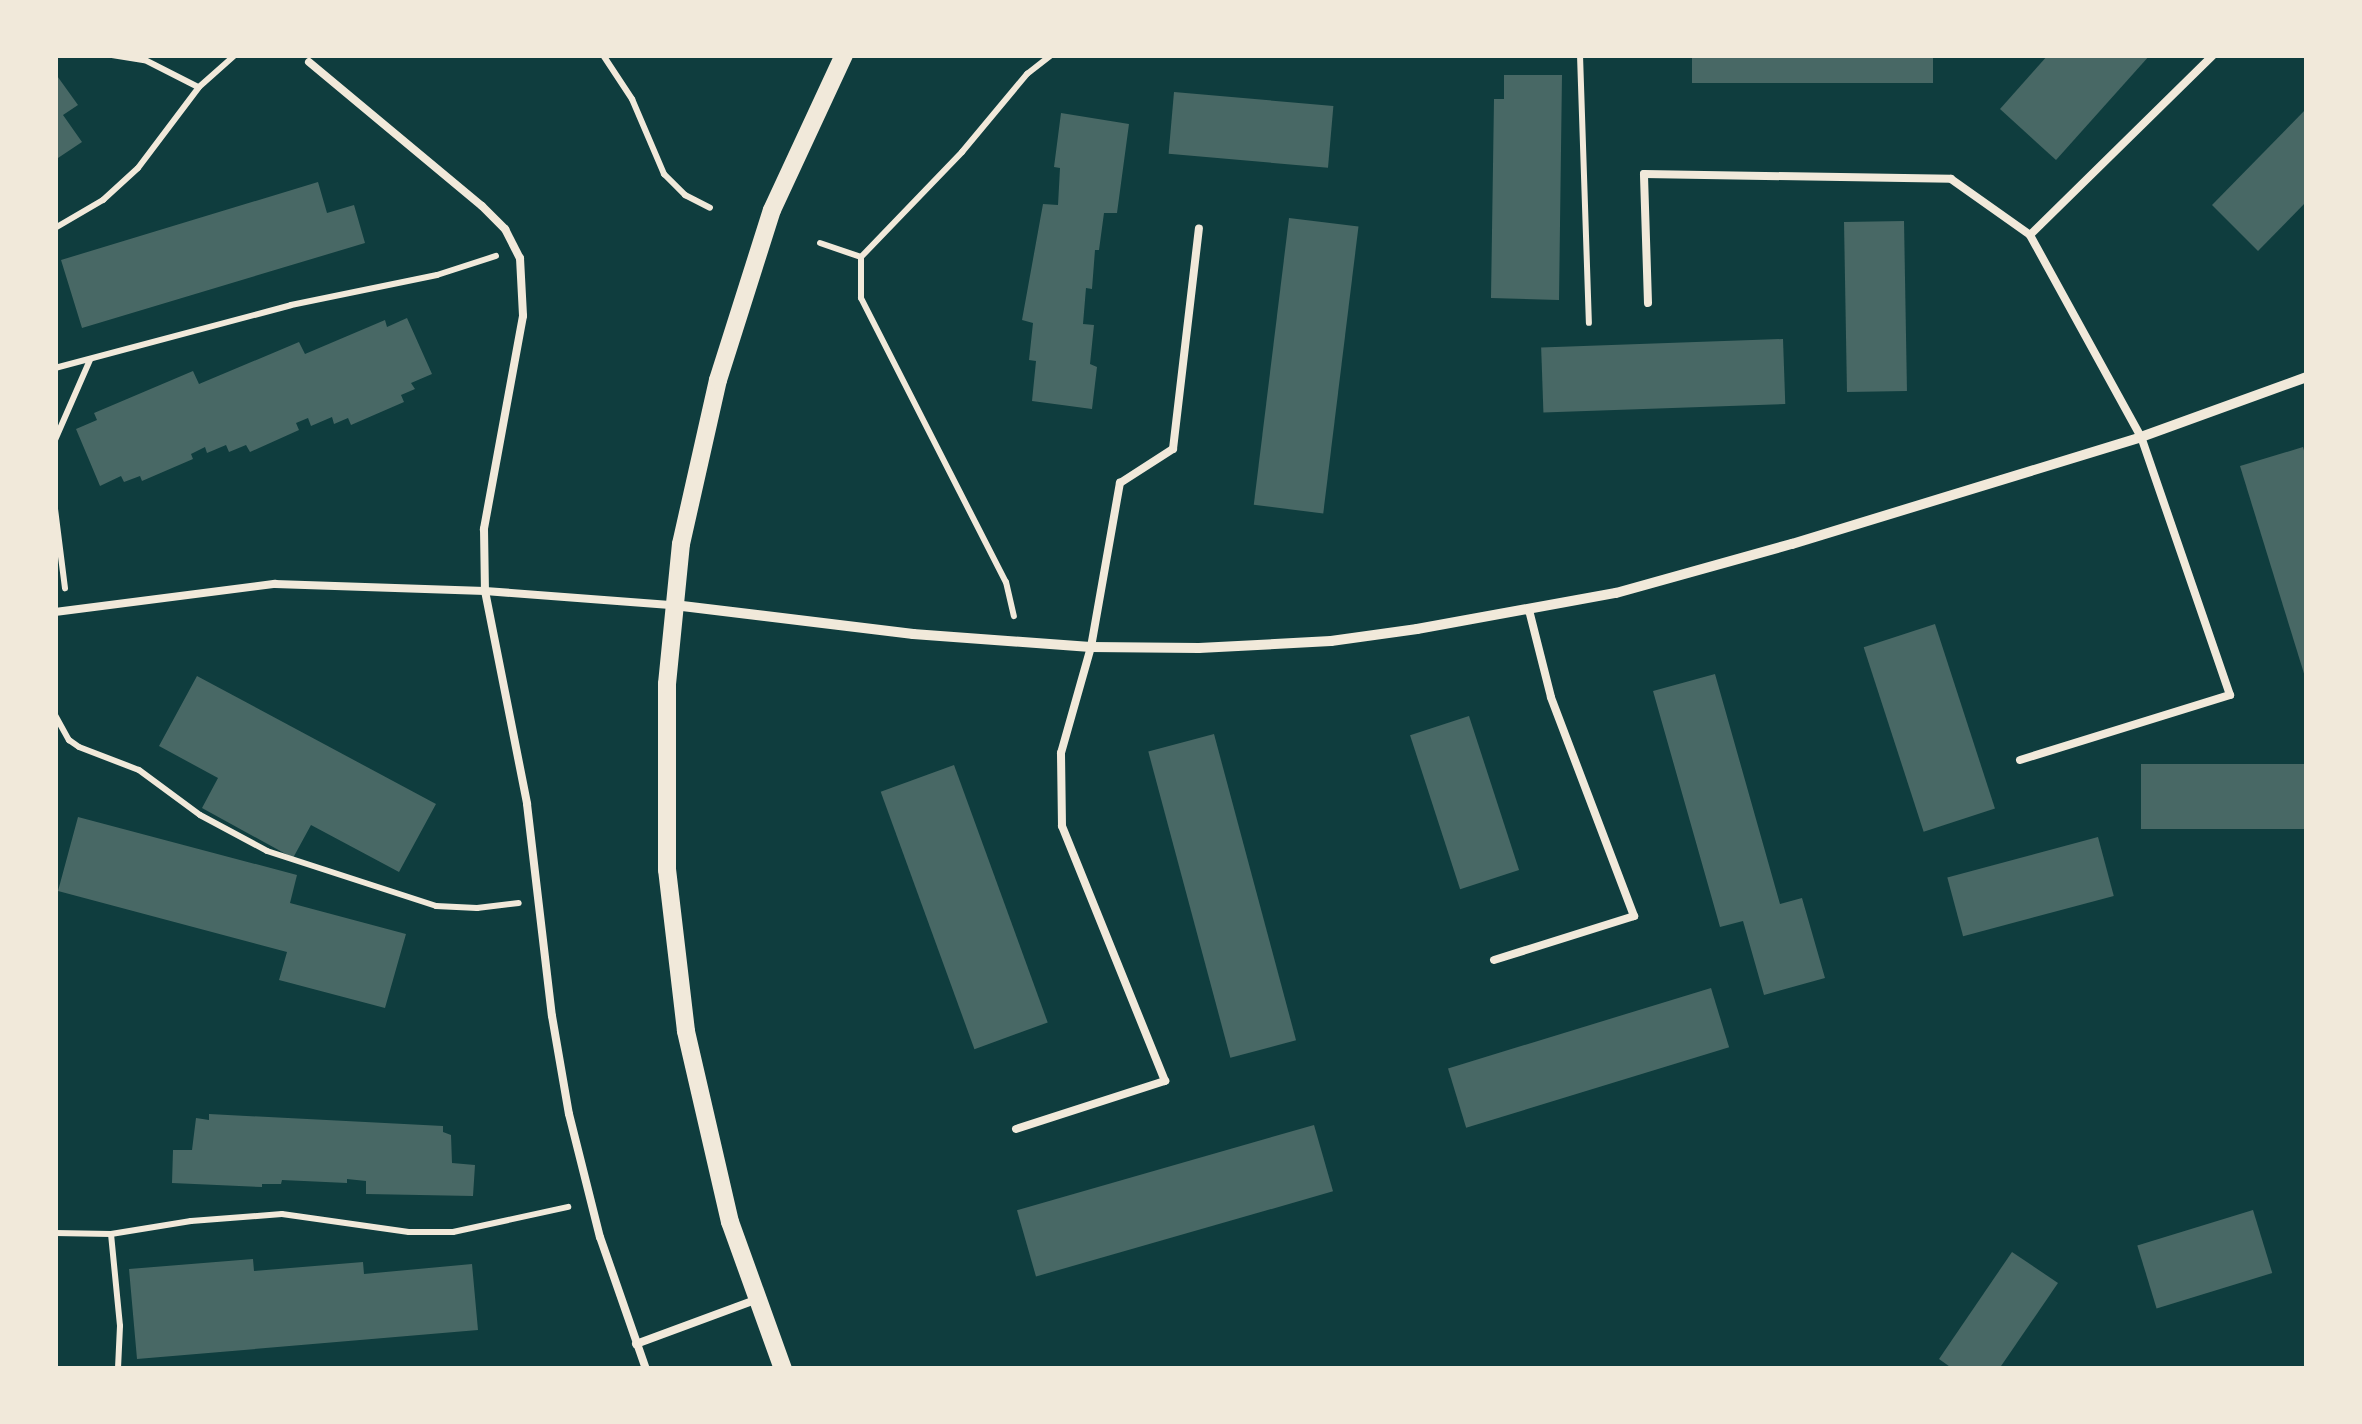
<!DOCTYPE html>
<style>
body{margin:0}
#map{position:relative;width:2362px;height:1424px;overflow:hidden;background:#0f3d3e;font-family:Manrope,sans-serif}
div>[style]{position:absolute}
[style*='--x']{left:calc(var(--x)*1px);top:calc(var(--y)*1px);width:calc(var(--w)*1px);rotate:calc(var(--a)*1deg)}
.building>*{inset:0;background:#486865;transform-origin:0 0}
.path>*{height:6px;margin:-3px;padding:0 3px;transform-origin:3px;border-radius:3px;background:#f1e9da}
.service>*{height:8px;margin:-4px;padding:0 4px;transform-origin:4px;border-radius:4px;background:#f1e9da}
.minor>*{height:10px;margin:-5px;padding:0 5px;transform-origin:5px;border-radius:5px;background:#f1e9da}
.tertiary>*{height:18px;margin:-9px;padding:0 9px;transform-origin:9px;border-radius:9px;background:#f1e9da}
span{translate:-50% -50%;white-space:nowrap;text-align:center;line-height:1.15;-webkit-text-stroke:9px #f1e9da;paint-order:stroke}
.frame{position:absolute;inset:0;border:58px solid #f1e9da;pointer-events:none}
</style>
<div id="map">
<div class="building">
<i style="left:1692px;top:55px;width:241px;height:28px"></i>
<i style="clip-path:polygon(2048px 55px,2150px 55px,2056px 160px,2000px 109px)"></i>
<i style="clip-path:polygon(55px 73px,78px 105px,63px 115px,82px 142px,55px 160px)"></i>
<i style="clip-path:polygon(1504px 75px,1562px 75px,1559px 300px,1491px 298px,1494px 99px,1504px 99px)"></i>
<i style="left:1174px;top:92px;width:160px;height:62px;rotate:5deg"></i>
<i style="clip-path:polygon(2307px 108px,2307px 201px,2258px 251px,2212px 205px)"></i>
<i style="clip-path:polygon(1061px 113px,1129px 124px,1117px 213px,1104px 213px,1099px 250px,1095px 250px,1092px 289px,1086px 288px,1083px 324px,1094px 325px,1090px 364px,1097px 367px,1092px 409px,1032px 401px,1036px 361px,1029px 360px,1033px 323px,1022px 320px,1043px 204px,1058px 205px,1060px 168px,1054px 167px)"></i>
<i style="clip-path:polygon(318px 182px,327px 213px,354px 205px,365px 243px,82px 328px,61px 260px)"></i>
<i style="left:1289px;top:218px;width:70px;height:289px;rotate:7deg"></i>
<i style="left:1904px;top:221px;width:170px;height:60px;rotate:89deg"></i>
<i style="clip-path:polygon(407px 318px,432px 374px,411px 383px,415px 389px,401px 395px,404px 402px,351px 425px,348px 418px,334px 424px,332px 417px,311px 426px,308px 418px,296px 423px,299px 430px,250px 452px,246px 445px,229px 452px,226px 445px,207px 453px,205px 447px,191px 454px,193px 459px,142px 481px,140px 476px,124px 482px,121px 476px,100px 486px,76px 429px,97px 420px,94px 413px,193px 371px,199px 384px,299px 342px,305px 354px,385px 320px,387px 327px)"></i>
<i style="left:1783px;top:339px;width:65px;height:242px;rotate:88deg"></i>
<i style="clip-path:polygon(2303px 447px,2307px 461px,2306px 680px,2240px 466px)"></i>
<i style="left:1935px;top:624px;width:194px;height:75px;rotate:72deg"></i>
<i style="clip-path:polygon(1715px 674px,1780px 904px,1802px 898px,1825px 978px,1764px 995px,1743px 921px,1720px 927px,1653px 691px)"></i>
<i style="clip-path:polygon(197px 676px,436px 804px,399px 872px,311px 825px,293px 858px,202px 808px,218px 778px,159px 746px)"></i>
<i style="left:1469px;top:716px;width:162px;height:62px;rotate:72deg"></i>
<i style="left:1214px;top:734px;width:317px;height:68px;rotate:75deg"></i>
<i style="left:2307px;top:764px;width:65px;height:166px;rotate:90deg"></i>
<i style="left:954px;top:765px;width:274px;height:78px;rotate:70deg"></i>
<i style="clip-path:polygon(78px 817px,297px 875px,290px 903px,406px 934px,385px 1008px,279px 980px,287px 952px,58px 891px)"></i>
<i style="left:2098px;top:837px;width:61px;height:156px;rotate:75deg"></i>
<i style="left:1711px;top:988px;width:62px;height:275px;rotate:73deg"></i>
<i style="clip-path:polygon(209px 1114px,443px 1126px,443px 1132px,451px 1135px,452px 1163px,475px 1165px,473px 1196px,366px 1194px,366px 1181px,347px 1179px,347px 1183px,282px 1180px,281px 1184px,262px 1184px,262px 1187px,172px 1183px,173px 1150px,192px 1150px,196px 1118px,209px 1120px)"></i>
<i style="left:1314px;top:1125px;width:69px;height:309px;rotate:74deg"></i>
<i style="left:2253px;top:1210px;width:66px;height:121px;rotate:73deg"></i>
<i style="clip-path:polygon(2012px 1252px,2058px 1283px,1999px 1369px,1953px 1369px,1939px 1359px)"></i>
<i style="clip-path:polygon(253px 1259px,254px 1271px,363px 1262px,364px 1274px,472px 1264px,478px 1330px,137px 1359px,129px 1269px)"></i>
</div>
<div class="path">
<i style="--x:55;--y:55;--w:2;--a:0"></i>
<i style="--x:112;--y:55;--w:33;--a:9"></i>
<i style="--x:145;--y:60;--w:59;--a:27"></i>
<i style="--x:603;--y:55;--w:53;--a:56.6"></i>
<i style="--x:632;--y:99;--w:82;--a:66.9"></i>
<i style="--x:664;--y:174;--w:30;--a:45"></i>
<i style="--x:685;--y:195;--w:28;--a:27"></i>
<i style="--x:1580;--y:55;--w:268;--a:88.1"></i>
<i style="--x:55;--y:228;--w:56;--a:-30.3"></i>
<i style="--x:103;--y:200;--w:47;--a:-42.4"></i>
<i style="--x:138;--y:168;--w:101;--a:-53"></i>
<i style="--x:199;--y:87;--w:48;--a:-41.6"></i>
<i style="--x:820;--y:243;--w:43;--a:18.9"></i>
<i style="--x:861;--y:257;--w:41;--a:90"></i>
<i style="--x:861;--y:298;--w:319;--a:63"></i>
<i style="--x:1006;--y:582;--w:35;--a:77"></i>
<i style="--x:861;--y:257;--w:146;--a:-46.1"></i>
<i style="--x:962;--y:152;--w:102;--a:-50.2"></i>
<i style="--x:1027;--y:74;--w:31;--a:-38"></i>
<i style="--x:55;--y:368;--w:244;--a:-14.9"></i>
<i style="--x:291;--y:305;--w:149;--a:-11.6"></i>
<i style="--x:437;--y:275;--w:62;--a:-17.9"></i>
<i style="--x:55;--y:440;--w:87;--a:-66.4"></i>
<i style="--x:55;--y:509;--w:80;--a:82.8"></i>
<i style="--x:55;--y:715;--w:29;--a:61"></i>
<i style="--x:69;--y:740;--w:12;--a:35"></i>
<i style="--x:79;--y:747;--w:64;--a:21"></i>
<i style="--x:139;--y:770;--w:76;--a:36.4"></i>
<i style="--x:200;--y:815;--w:76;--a:28.2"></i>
<i style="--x:267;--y:851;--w:178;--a:18"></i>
<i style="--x:436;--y:906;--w:41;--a:2.8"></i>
<i style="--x:477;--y:908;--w:42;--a:-6.8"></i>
<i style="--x:55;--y:1233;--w:56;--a:1"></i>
<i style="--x:111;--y:1234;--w:81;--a:-9.2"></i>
<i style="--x:191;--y:1221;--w:91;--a:-4.4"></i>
<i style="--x:282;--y:1214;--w:128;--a:8.1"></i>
<i style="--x:409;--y:1232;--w:44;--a:0"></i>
<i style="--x:453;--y:1232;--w:118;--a:-12.3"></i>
<i style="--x:111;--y:1234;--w:92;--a:84.4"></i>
<i style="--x:120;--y:1326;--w:43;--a:92.7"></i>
</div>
<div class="service">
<i style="--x:309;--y:62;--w:225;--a:39.8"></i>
<i style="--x:482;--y:206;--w:33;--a:45"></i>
<i style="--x:505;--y:229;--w:33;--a:63"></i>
<i style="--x:520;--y:258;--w:58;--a:87"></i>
<i style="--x:523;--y:316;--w:217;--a:100.4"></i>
<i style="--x:484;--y:529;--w:62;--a:89.1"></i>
<i style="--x:485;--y:591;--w:217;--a:78.8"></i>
<i style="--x:527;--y:804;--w:213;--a:83.3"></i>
<i style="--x:552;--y:1016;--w:99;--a:80.2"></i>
<i style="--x:569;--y:1114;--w:127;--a:75.9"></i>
<i style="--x:600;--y:1237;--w:140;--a:70.8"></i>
<i style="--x:1648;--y:303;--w:129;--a:-91.8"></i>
<i style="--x:1644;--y:174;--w:307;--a:0.9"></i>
<i style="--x:1951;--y:179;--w:97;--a:35.3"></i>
<i style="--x:2030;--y:235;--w:257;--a:-44.5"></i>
<i style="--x:55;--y:612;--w:222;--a:-7.3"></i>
<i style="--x:275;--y:584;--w:210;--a:1.9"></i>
<i style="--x:485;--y:591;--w:189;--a:4.3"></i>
<i style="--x:2020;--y:760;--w:220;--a:-17.2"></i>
<i style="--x:2230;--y:695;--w:273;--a:-109"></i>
<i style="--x:2141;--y:437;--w:230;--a:-118.8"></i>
<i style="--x:1494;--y:960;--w:147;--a:-17.4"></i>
<i style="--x:1634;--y:916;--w:234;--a:-110.8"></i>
<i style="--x:1551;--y:697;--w:90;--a:-104.2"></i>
<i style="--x:1016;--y:1129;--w:157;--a:-17.9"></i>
<i style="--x:1165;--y:1081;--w:275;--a:-112"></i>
<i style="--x:1062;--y:826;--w:73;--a:-90.8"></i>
<i style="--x:1061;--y:753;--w:110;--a:-74.2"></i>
<i style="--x:1091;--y:647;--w:167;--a:-80"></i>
<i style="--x:1120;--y:483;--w:63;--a:-32.7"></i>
<i style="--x:1173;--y:449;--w:222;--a:-83.3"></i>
<i style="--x:636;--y:1344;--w:127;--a:-20.3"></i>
</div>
<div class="minor">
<i style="--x:674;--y:605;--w:241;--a:6.9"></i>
<i style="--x:913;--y:634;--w:178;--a:4.2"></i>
<i style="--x:1091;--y:647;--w:108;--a:0.5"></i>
<i style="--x:1199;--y:648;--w:132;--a:-3"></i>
<i style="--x:1331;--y:641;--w:87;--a:-7.9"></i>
<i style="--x:1417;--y:629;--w:202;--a:-10.3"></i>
<i style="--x:1616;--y:593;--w:183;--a:-15.6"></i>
<i style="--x:1792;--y:544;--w:365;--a:-17"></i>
<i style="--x:2141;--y:437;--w:177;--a:-19.9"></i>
</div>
<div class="tertiary">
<i style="--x:783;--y:1369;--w:156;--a:-109.8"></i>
<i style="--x:730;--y:1222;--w:196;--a:-103"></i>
<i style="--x:686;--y:1031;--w:162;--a:-96.7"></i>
<i style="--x:667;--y:870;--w:186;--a:-90"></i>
<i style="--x:667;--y:684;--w:141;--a:-84.3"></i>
<i style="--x:681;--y:544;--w:168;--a:-77.3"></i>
<i style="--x:718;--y:380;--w:178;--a:-72.4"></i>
<i style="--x:772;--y:210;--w:171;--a:-65.1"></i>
</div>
<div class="frame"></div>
</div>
